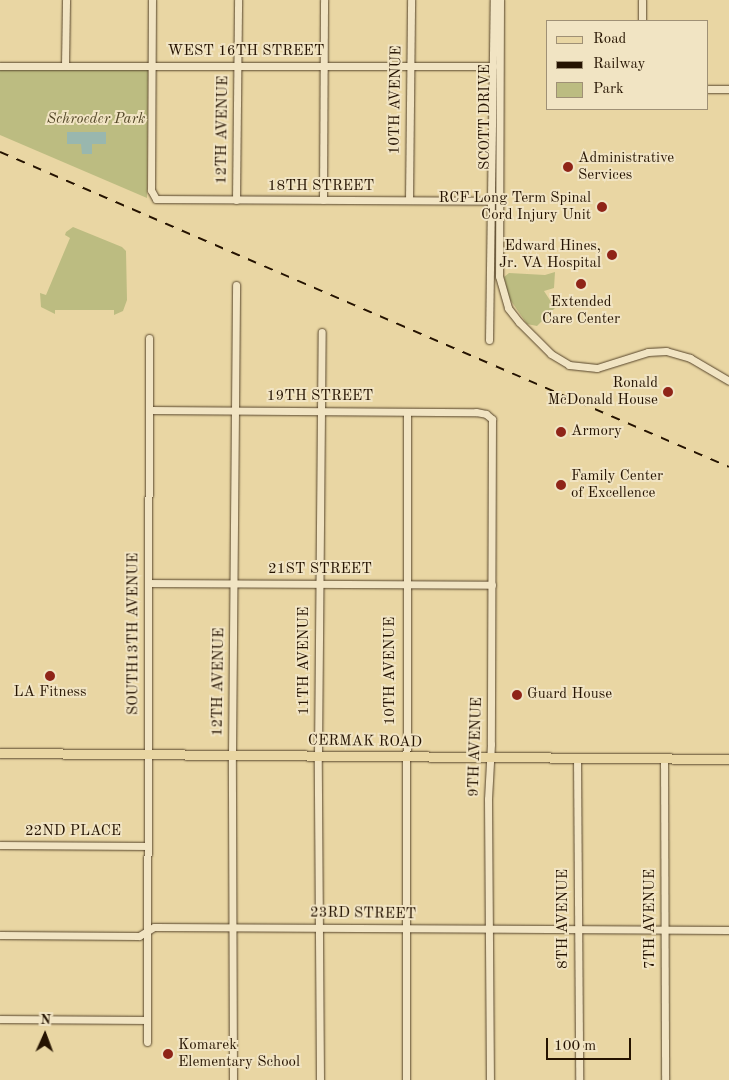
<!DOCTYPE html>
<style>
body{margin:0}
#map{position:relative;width:729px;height:1080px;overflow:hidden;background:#e9d6a3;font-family:"Old Standard TT",serif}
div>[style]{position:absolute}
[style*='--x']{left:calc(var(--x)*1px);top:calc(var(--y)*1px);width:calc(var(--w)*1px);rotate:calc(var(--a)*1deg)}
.green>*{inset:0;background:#bcbc81}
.water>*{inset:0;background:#99b7ae}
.roads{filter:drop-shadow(0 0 1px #56442a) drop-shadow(0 0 1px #56442a)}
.minor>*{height:7px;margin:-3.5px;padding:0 3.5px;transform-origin:3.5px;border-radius:3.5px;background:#f1e4c3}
.major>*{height:9px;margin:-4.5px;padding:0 4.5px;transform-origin:4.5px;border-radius:4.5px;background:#e9d6a3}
.rail>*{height:2px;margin-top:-1px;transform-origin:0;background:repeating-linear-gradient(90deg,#251301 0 9px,transparent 0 18px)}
.dots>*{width:14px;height:14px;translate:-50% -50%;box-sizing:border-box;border:2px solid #f1e4c3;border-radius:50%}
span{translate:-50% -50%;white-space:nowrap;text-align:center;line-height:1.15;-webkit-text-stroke:4px #f1e4c3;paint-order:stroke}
.street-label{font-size:15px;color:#251301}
.park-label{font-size:15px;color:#524627;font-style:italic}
.poi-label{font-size:15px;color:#251301}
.left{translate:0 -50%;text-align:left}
.right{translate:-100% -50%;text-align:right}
.legend{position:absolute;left:546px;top:20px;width:162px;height:90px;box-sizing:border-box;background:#f1e4c3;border:1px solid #9f9075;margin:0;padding:6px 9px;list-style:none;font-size:15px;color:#251301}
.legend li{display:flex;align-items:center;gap:10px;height:25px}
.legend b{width:25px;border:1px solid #9f9075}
.north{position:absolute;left:20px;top:1010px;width:50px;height:50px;-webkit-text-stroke:4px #f1e4c3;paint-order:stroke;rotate:2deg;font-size:14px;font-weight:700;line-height:20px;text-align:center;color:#251301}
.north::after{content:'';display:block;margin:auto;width:18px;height:22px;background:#251301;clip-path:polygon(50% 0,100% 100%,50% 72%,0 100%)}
.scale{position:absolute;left:546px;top:1038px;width:85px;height:22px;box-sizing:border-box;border:2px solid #251301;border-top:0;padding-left:6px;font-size:15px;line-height:18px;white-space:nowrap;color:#251301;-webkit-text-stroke:4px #f1e4c3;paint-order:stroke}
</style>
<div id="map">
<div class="green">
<i style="clip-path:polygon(0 69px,148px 69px,147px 198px,0 135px)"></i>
<i style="clip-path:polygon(73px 227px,122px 247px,126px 251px,127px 300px,123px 311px,114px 315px,114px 310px,55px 310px,55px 314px,41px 307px,40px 293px,46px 295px,70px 238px,65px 235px,66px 232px)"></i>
<i style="clip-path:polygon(555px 272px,554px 288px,544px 291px,555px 308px,537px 326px,527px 324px,509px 298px,504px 277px,509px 273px,545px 275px)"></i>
</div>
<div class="water">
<i style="clip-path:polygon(67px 132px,106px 132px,106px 144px,92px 144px,92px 154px,82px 154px,81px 144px,67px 144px)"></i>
</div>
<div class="roads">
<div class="minor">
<i style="--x:152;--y:0;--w:190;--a:90.3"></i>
<i style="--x:151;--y:190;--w:10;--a:61"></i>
<i style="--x:156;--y:199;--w:335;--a:0.3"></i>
<i style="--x:500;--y:0;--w:276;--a:90.2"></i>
<i style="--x:499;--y:276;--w:33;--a:74"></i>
<i style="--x:508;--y:308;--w:18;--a:52"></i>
<i style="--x:519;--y:322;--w:45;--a:45"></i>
<i style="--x:551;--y:354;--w:21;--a:31"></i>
<i style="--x:569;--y:365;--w:28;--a:6"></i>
<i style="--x:597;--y:368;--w:53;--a:-17.4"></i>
<i style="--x:648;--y:352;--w:18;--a:-3"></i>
<i style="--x:666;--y:351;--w:25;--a:16"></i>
<i style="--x:690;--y:358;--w:45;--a:30.5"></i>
<i style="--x:642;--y:0;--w:21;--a:90"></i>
<i style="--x:0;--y:66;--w:493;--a:0"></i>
<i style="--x:65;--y:66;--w:66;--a:-89.1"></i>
<i style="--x:708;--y:89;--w:21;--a:0"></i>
<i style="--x:236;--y:200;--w:200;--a:-89.4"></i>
<i style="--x:323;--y:200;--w:200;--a:-89.7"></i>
<i style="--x:409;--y:200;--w:200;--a:-89.4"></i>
<i style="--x:489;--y:340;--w:340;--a:-89.2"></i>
<i style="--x:149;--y:410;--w:327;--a:0.4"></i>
<i style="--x:476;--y:412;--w:10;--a:11"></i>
<i style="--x:486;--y:414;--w:8;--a:40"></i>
<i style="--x:492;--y:419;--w:325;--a:90.2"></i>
<i style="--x:491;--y:744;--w:55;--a:93.1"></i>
<i style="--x:488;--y:799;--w:281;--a:89.6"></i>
<i style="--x:148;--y:583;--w:344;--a:0.3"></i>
<i style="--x:577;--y:757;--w:323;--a:89.6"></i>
<i style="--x:664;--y:758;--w:322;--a:89.8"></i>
<i style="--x:0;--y:845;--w:147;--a:0.4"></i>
<i style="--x:0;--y:935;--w:139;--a:0.4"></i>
<i style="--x:139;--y:936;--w:17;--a:-31"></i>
<i style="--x:154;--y:927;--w:575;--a:0.3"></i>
<i style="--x:0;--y:1019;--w:147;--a:0.4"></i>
<i style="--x:147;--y:1042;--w:704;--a:-89.84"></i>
<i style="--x:233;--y:1080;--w:326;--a:-90.2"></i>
<i style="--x:232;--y:754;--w:469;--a:-89.5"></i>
<i style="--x:320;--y:1080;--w:325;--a:-90.4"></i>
<i style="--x:318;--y:755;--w:423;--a:-89.5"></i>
<i style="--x:406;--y:1080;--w:668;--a:-89.91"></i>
</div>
<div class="major">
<i style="--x:0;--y:753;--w:729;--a:0.47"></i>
</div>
</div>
<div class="rail">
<i style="--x:0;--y:152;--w:794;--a:23.37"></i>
</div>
<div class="dots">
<i style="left:568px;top:167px;background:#8f2418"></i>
<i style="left:602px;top:207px;background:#8f2418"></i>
<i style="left:612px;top:255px;background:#8f2418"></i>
<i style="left:581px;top:284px;background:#8f2418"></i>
<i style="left:668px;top:392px;background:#8f2418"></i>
<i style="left:561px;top:432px;background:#8f2418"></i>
<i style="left:561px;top:485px;background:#8f2418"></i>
<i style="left:50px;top:676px;background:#8f2418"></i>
<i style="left:517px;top:695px;background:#8f2418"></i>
<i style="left:168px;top:1054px;background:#8f2418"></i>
</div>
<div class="street-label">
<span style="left:246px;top:52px">WEST 16TH STREET</span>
<span style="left:396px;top:100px;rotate:-89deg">10TH AVENUE</span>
<span style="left:486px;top:117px;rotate:-90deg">SCOTT DRIVE</span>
<span style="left:223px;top:130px;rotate:-89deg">12TH AVENUE</span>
<span style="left:321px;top:187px">18TH STREET</span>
<span style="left:320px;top:397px">19TH STREET</span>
<span style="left:320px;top:570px">21ST STREET</span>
<span style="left:134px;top:634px;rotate:-90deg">SOUTH13TH AVENUE</span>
<span style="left:305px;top:661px;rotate:-90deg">11TH AVENUE</span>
<span style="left:391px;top:671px;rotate:-90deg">10TH AVENUE</span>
<span style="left:219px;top:682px;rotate:-89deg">12TH AVENUE</span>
<span style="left:365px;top:742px;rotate:1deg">CERMAK ROAD</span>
<span style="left:476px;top:747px;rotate:-88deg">9TH AVENUE</span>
<span style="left:73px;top:832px">22ND PLACE</span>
<span style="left:363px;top:914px;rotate:1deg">23RD STREET</span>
<span style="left:564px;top:919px;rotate:-90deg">8TH AVENUE</span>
<span style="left:651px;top:919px;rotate:-90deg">7TH AVENUE</span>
</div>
<div class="park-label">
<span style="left:96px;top:120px">Schroeder Park</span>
</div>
<div class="poi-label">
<span class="left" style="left:578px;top:167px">Administrative<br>Services</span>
<span class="right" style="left:591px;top:207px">RCF Long Term Spinal<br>Cord Injury Unit</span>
<span class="right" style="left:601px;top:255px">Edward Hines,<br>Jr. VA Hospital</span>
<span style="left:581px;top:311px">Extended<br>Care Center</span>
<span class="right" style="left:658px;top:392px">Ronald<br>McDonald House</span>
<span class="left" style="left:571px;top:432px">Armory</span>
<span class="left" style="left:571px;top:485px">Family Center<br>of Excellence</span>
<span style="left:50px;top:693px">LA Fitness</span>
<span class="left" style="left:527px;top:695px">Guard House</span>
<span class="left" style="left:178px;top:1054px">Komarek<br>Elementary School</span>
</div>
<ul class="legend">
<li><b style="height:6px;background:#e9d6a3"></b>Road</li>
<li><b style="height:6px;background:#251301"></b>Railway</li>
<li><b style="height:14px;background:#bcbc81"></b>Park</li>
</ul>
<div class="north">N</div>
<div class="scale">100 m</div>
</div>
